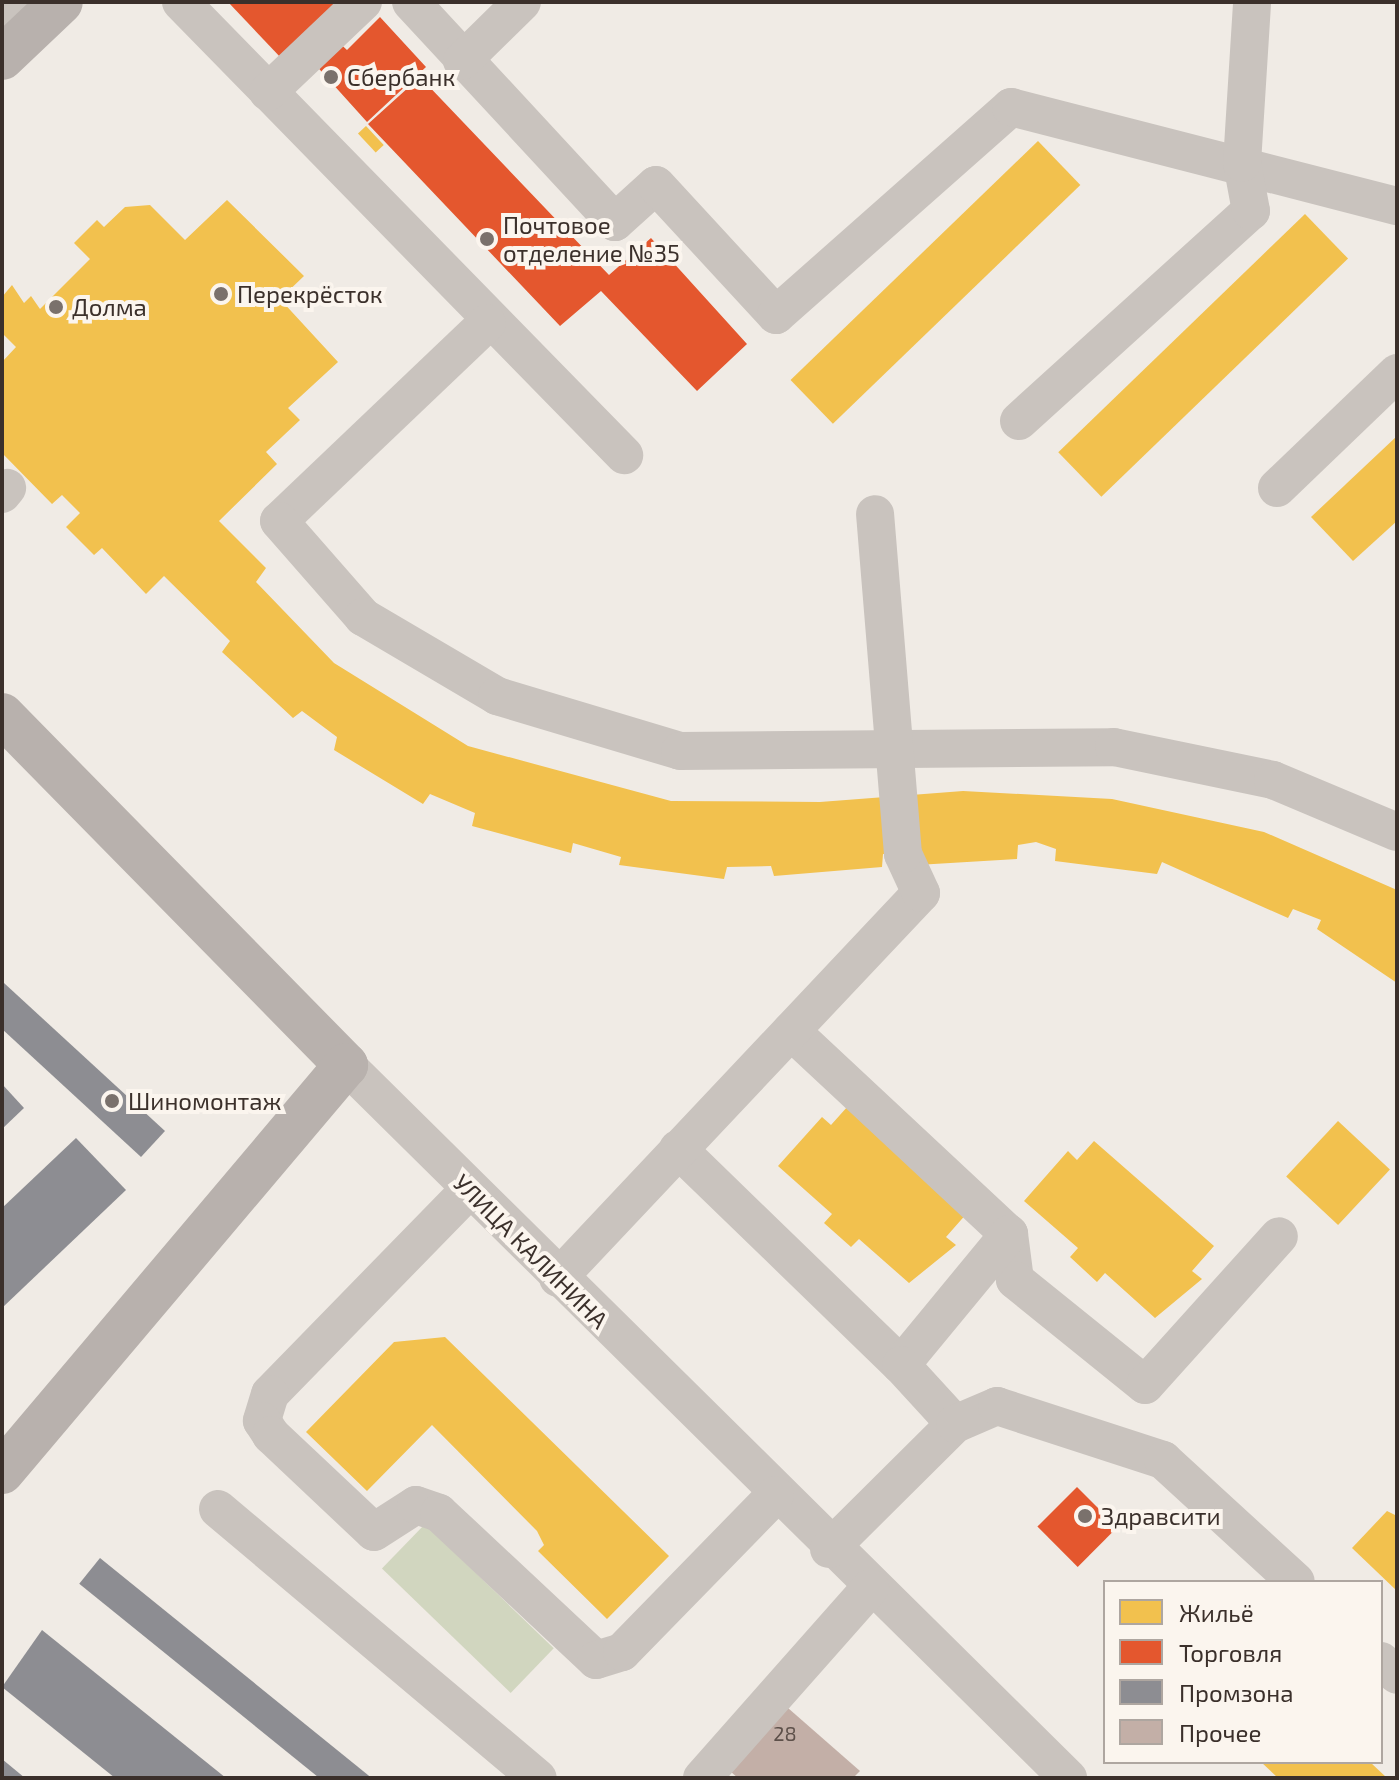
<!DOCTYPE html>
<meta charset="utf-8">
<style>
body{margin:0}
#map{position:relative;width:1399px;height:1780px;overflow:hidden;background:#f0ebe5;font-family:"Exo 2",sans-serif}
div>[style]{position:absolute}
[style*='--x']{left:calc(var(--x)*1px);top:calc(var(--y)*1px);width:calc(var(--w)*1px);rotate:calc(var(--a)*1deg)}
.green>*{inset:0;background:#d1d6bf;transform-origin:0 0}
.homes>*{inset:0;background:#f2c14e;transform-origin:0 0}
.shops>*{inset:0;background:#e4572e;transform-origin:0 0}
.industry>*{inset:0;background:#8d8d92;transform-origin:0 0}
.building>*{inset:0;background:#c3afa7}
.minor>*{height:38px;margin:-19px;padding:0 19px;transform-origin:19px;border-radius:19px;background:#c9c3be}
.major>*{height:44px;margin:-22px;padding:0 22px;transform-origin:22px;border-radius:22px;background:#b8b1ad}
.dots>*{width:22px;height:22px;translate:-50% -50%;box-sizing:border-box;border:4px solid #fbf5ee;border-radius:50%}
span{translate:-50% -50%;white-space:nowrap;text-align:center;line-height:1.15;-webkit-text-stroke:8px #fbf5ee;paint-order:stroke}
.number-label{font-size:20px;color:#5d504a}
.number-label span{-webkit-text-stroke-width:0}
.poi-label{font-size:24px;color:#3b302b}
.left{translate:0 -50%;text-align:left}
.street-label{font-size:24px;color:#3b302b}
.frame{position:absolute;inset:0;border:4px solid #3b302b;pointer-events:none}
.legend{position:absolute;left:1103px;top:1580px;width:280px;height:184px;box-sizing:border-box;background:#fbf5ee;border:2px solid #aea6a0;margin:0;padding:10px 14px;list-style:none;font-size:24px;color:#3b302b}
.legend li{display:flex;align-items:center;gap:16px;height:40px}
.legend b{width:40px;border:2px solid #aea6a0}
</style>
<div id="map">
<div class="green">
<i style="left:425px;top:1524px;width:179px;height:62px;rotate:44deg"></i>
</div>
<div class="homes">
<i style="left:366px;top:126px;width:26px;height:11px;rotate:47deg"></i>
<i style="left:1038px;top:141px;width:61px;height:344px;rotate:46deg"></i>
<i style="clip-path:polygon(227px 200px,304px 276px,280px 299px,338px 362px,288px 408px,300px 420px,266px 452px,277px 464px,219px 521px,266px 568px,256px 582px,334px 663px,468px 746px,671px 801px,820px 802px,963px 791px,1112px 799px,1264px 832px,1397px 890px,1397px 983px,1317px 929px,1321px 920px,1293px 909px,1288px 918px,1162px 862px,1157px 874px,1055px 861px,1056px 849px,1036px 842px,1018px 845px,1017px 859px,917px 865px,917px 854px,883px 854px,882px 867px,774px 876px,771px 866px,727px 867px,724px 879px,619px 865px,621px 857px,573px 843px,571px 853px,472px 826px,475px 813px,430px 794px,423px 804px,334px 750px,337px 737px,302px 711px,293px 718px,222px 652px,230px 641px,164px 576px,146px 594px,102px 548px,94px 555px,66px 527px,80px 513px,62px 495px,52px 504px,2px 453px,2px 362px,16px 347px,2px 333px,2px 297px,12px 285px,24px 303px,31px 296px,40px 309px,90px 259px,74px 243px,97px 220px,104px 227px,125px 207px,150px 205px,185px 240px)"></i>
<i style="left:1305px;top:214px;width:62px;height:343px;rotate:46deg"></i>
<i style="clip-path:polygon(1397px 436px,1397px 521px,1353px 561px,1311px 517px)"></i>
<i style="clip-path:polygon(848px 1106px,968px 1212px,946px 1237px,956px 1245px,909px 1283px,859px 1239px,851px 1247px,824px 1223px,832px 1214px,778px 1166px,822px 1117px,831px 1125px)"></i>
<i style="left:1338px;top:1121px;width:71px;height:76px;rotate:43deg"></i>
<i style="clip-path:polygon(1094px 1141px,1214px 1246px,1192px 1271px,1202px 1279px,1155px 1318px,1105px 1273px,1097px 1282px,1070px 1257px,1078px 1248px,1024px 1201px,1068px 1151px,1077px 1160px)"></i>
<i style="clip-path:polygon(445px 1337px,669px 1556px,607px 1619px,538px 1551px,544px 1545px,537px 1531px,432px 1425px,367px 1491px,306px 1432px,394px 1342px)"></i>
<i style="clip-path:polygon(1387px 1511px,1397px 1516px,1397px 1591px,1352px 1548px)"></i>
<i style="clip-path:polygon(1261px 1762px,1370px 1762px,1387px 1778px,1278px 1778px)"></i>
</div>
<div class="shops">
<i style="clip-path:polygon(228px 2px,343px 2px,282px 59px)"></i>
<i style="clip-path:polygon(380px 17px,426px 67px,367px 122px,312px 61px,335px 39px,347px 50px)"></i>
<i style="clip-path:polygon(420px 77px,609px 275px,651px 238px,747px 344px,697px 391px,601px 291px,560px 326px,368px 124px)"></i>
<i style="left:1077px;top:1487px;width:57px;height:56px;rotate:45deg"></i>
</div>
<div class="industry">
<i style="clip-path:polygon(4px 983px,165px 1131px,141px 1157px,2px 1029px)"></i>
<i style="clip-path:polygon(2px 1084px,24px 1108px,2px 1129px)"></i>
<i style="clip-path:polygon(76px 1138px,126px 1190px,2px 1308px,2px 1208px)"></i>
<i style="left:100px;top:1558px;width:353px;height:33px;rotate:39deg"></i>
<i style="clip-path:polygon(42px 1630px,226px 1778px,115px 1778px,2px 1687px)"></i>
<i style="clip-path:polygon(2px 1759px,25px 1778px,2px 1778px)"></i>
</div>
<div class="building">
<i style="clip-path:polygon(780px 1701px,860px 1771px,853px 1778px,738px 1778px,724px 1766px)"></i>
</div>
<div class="minor">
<i style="--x:4;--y:2;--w:39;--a:48"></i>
<i style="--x:181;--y:2;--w:634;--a:45.64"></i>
<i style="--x:411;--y:2;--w:300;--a:47.2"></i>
<i style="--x:615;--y:222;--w:55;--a:-42.1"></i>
<i style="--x:656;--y:185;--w:177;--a:47.3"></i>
<i style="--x:776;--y:315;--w:314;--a:-41.5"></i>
<i style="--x:1011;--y:107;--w:398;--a:14.4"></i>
<i style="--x:462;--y:61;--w:84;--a:-44.5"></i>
<i style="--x:268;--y:92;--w:131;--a:-43.5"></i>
<i style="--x:487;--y:323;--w:287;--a:136.4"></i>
<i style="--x:279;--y:521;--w:128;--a:48.8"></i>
<i style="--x:363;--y:617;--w:156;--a:30.5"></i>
<i style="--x:497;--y:696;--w:191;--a:16.7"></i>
<i style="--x:680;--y:751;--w:434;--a:-0.5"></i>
<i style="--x:1114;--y:747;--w:162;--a:11.7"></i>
<i style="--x:1273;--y:780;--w:134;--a:22.8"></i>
<i style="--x:1019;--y:421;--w:313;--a:-42.2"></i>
<i style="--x:1251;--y:211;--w:49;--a:-100.6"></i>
<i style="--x:1242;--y:163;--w:161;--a:-86.4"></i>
<i style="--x:1277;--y:488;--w:166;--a:-43.8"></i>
<i style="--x:2;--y:494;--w:8;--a:-50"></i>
<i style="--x:791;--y:1031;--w:298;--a:43"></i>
<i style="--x:1009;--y:1234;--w:46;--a:82.6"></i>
<i style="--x:1015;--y:1280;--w:167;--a:38.9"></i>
<i style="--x:1145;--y:1385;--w:200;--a:-48"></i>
<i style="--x:346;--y:1065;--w:1015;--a:44.64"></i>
<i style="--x:678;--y:1149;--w:310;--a:44.1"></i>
<i style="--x:901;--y:1365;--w:170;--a:-50.5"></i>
<i style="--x:470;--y:1189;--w:286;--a:134.3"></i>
<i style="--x:270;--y:1394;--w:28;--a:107"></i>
<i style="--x:262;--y:1421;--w:17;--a:57"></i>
<i style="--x:271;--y:1435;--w:141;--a:43.3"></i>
<i style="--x:374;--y:1532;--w:50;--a:-32.7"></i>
<i style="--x:416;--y:1505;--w:24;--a:19"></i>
<i style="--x:439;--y:1513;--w:215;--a:43.1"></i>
<i style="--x:596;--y:1660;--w:27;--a:-17"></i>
<i style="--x:622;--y:1652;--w:219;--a:-45.7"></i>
<i style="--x:558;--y:1278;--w:529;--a:-46.68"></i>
<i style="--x:921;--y:893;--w:43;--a:-114.8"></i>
<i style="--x:903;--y:854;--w:341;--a:-94.7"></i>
<i style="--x:901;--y:1365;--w:80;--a:47.5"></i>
<i style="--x:218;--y:1509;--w:418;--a:40.1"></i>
<i style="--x:829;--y:1549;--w:177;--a:-44.8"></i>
<i style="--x:955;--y:1424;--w:46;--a:-23.2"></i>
<i style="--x:997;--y:1406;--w:175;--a:18"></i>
<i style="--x:1163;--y:1460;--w:180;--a:42.5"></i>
<i style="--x:1381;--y:1661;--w:21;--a:41"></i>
<i style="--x:702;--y:1778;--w:254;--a:-48.5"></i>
</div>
<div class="major">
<i style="--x:2;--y:58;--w:81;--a:-43.5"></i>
<i style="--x:2;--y:715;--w:491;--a:45.5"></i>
<i style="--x:346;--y:1065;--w:533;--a:130.2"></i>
</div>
<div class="dots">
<i style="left:331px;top:77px;background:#7a716c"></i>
<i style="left:487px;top:239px;background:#7a716c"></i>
<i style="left:221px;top:294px;background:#7a716c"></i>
<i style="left:56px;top:307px;background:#7a716c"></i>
<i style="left:112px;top:1101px;background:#7a716c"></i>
<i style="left:1085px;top:1516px;background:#7a716c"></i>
</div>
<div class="number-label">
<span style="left:785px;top:1733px">28</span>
</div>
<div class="poi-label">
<span class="left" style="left:347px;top:77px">Сбербанк</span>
<span class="left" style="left:503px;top:239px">Почтовое<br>отделение №35</span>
<span class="left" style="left:237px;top:294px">Перекрёсток</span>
<span class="left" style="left:72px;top:307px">Долма</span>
<span class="left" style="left:128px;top:1101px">Шиномонтаж</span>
<span class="left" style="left:1101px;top:1516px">Здравсити</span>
</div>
<div class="street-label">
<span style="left:531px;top:1251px;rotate:45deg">УЛИЦА КАЛИНИНА</span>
</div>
<div class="frame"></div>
<ul class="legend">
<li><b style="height:22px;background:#f2c14e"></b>Жильё</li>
<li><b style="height:22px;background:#e4572e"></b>Торговля</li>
<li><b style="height:22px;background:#8d8d92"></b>Промзона</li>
<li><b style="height:22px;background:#c3afa7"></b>Прочее</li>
</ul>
</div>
